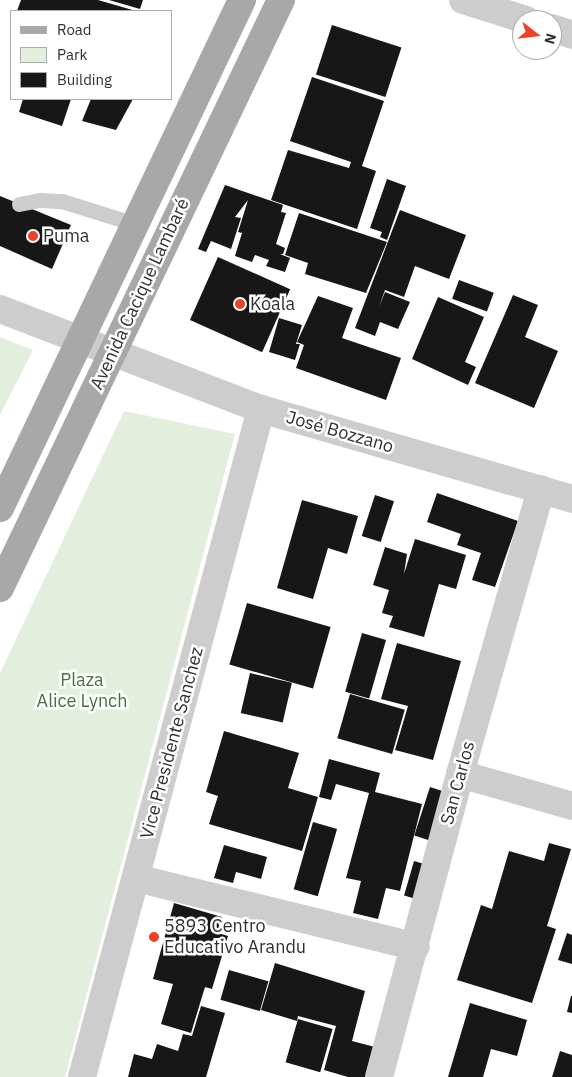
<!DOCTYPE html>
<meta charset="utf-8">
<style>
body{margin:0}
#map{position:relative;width:572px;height:1077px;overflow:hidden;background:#fff;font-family:"IBM Plex Sans",sans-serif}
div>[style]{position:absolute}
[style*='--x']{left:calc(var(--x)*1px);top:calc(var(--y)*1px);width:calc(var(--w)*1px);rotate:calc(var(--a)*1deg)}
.green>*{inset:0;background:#e3eedd}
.building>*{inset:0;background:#171717;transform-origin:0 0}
.service>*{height:15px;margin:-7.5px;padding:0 7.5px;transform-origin:7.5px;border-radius:7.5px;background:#cdcdcd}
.minor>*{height:28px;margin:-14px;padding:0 14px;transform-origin:14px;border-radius:14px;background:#cdcdcd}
.primary>*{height:28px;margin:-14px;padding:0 14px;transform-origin:14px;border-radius:14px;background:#a8a8a8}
.dots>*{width:14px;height:14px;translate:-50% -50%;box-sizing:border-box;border:2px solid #fff;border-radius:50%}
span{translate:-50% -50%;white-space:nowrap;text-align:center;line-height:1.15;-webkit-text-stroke:5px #fff;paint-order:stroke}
.poi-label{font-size:18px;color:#303030}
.left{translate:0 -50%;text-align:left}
.street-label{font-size:18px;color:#303030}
.park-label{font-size:18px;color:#496f3a}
.legend{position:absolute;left:10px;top:10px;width:162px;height:90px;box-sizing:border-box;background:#fff;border:1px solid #acacac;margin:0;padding:6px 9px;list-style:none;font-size:15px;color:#303030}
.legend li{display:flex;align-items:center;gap:10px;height:25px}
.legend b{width:25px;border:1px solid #acacac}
.north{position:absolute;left:512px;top:10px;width:50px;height:50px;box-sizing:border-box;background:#fff;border:1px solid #acacac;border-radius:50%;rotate:106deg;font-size:14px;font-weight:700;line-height:20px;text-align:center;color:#303030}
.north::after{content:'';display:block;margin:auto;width:18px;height:22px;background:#ef4029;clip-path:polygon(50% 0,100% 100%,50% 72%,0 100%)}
</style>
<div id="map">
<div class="green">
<i style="clip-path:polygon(0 337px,33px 350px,0 415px)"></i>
<i style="clip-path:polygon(124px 411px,235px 434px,65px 1077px,0 1077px,0 673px)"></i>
</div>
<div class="building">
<i style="clip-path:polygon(21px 0,98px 0,136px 11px,17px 11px)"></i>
<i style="clip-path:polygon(109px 0,143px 0,140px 9px)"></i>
<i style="left:332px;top:25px;width:73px;height:52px;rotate:18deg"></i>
<i style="clip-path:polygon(312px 77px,384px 101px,362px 166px,376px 171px,357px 229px,271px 200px,288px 150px,349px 168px,351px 162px,290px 141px)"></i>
<i style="clip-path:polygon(23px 99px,71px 99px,62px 126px,19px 112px)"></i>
<i style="clip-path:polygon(91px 99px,133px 99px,116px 130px,82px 121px)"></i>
<i style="clip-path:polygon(387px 179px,406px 186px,387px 240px,380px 237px,382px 232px,370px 228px)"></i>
<i style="clip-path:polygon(225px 185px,283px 205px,281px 212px,286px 213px,276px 244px,285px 248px,283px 254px,280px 254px,290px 258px,285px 272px,266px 266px,269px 260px,255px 255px,252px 262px,235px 256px,242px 233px,238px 232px,248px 200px,235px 217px,241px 218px,231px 249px,211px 241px,206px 252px,198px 249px)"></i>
<i style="clip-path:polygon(0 196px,71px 225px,52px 269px,0 246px)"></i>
<i style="clip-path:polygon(400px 210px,466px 235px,449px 279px,415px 266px,404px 297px,385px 290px,379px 307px,385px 292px,410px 302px,398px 329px,380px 322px,375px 336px,355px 328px)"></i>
<i style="clip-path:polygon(299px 213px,387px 242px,366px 293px,305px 274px,308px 263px,285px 255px)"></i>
<i style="left:218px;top:257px;width:79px;height:69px;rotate:24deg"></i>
<i style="left:459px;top:280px;width:37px;height:20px;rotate:20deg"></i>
<i style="clip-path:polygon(513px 295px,538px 305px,525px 337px,558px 351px,534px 408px,475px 383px)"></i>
<i style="clip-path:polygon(318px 296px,353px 308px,342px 338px,401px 358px,386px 400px,296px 368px,304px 345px,297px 342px)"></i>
<i style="clip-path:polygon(438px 297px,484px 317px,465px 362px,476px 367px,468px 385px,412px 359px)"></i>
<i style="clip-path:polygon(279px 318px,302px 325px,296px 344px,300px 344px,295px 360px,269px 352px)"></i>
<i style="clip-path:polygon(437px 493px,518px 521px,495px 587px,472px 580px,481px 553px,457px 545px,461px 534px,427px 522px)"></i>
<i style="left:375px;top:495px;width:20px;height:43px;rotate:18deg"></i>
<i style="clip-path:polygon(302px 500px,358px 516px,347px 554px,328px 548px,313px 599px,277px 588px)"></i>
<i style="clip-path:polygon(415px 539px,466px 555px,456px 589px,439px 584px,424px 637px,389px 627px,393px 616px,382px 613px,389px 590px,373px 585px,385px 547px,407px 554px,404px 574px)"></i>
<i style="left:247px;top:603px;width:87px;height:64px;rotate:16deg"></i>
<i style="left:362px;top:633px;width:25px;height:61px;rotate:16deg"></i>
<i style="clip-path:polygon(397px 643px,461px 661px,433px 760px,395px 750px,408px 706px,381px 699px)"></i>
<i style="left:250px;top:673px;width:43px;height:41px;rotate:13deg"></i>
<i style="left:350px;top:694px;width:57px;height:46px;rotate:16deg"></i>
<i style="clip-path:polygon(224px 731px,299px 753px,288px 788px,318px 797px,302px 851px,209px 824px,218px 796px,206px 792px)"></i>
<i style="clip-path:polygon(329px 759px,380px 773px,375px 792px,422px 804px,400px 891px,386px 888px,378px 919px,353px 913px,361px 881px,346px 878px,369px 793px,336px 784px,331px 800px,319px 797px)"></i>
<i style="left:430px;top:787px;width:22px;height:51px;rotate:18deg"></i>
<i style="left:313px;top:822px;width:25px;height:70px;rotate:16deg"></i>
<i style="clip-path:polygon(549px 843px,571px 849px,547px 926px,556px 929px,532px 1003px,457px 980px,481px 905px,492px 909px,509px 851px,544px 861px)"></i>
<i style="clip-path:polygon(224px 845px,267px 857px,261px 879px,236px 872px,233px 883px,214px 878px)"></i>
<i style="left:414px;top:861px;width:15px;height:36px;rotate:16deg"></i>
<i style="clip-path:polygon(174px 903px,222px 917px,218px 933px,228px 936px,212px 989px,205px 987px,191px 1033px,161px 1024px,173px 984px,153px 979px)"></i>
<i style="clip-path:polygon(567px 933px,572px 935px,572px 964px,558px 960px)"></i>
<i style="clip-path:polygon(275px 963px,365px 991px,352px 1041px,375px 1047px,367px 1077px,348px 1077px,324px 1070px,336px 1026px,298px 1016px,297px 1021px,261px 1010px)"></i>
<i style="left:229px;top:970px;width:41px;height:31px;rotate:16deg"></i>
<i style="clip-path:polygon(571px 996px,572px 996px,572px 1013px,567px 1012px)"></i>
<i style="clip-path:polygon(470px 1003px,527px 1020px,517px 1056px,491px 1049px,483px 1077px,448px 1077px)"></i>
<i style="clip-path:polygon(201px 1006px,225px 1013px,206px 1077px,128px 1077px,134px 1054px,152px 1059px,157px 1044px,178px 1051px,183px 1034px,192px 1036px)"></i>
<i style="left:298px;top:1019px;width:36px;height:45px;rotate:16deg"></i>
<i style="clip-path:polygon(560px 1051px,572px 1055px,572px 1077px,552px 1077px)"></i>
</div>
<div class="service">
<i style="--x:19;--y:204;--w:21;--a:-11"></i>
<i style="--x:40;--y:200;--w:22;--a:3"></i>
<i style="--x:62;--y:201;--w:77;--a:17.5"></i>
</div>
<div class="minor">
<i style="--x:463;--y:0;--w:66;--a:17.6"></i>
<i style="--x:552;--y:28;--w:21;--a:19"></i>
<i style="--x:0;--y:309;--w:280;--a:21"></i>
<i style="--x:261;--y:409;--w:324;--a:16.1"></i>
<i style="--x:460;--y:774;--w:116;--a:15.9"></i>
<i style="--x:136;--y:878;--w:288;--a:13.8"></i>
<i style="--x:82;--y:1077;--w:692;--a:-75"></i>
<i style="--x:379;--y:1077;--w:314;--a:-75"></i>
<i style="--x:460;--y:774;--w:296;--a:-74.1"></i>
</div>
<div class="primary">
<i style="--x:0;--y:508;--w:563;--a:-64.53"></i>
<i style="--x:0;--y:588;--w:652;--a:-64.46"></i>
</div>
<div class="dots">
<i style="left:33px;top:236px;background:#ef4029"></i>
<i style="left:240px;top:304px;background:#ef4029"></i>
<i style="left:154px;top:937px;background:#ef4029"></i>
</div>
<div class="poi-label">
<span class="left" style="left:43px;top:236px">Puma</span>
<span class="left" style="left:250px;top:304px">Koala</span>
<span class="left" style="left:164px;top:937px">5893 Centro<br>Educativo Arandu</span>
</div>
<div class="street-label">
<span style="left:140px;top:294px;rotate:-65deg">Avenida Cacique Lambaré</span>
<span style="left:340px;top:432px;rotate:16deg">José Bozzano</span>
<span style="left:172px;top:743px;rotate:-75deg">Vice Presidente Sanchez</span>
<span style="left:458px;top:783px;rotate:-75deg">San Carlos</span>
</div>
<div class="park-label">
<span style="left:82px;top:691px">Plaza<br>Alice Lynch</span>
</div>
<ul class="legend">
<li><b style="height:6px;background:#a8a8a8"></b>Road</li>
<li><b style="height:14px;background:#e3eedd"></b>Park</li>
<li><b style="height:14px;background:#171717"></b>Building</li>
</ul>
<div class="north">N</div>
</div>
